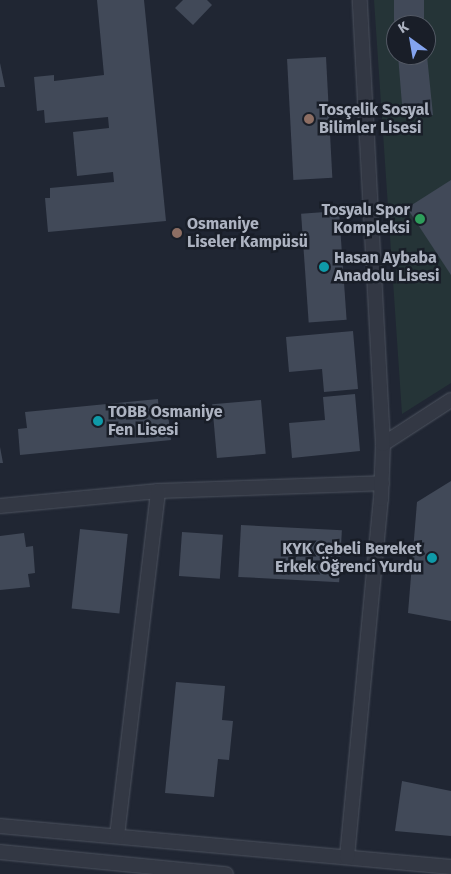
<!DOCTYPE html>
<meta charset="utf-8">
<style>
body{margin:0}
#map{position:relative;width:451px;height:874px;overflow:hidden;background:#202633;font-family:"Fira Sans",sans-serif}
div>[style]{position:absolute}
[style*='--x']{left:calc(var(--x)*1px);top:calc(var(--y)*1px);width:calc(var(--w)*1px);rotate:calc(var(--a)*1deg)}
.green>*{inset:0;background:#253437}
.building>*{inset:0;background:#414958;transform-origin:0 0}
.roads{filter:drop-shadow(0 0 1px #4d535f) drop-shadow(0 0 1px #4d535f)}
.minor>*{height:14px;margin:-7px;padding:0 7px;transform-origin:7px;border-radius:7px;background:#333844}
.dots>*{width:14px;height:14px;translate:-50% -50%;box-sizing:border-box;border:2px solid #191e28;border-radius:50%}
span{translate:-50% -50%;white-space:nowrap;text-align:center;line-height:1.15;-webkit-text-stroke:5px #191e28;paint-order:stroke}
.poi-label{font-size:16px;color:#adb3c1;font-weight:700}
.left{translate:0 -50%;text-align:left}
.right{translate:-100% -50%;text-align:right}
.north{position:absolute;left:386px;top:15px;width:50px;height:50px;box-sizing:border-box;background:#191e28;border:1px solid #545a65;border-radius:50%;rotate:328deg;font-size:14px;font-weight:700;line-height:20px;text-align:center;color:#adb3c1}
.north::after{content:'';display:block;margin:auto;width:18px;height:22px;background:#84a4ef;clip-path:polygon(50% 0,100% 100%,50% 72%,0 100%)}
</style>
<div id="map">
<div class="green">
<i style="clip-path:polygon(evenodd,374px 0,451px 0,451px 383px,402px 414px,374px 0,396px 25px,426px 25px,426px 55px,396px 55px,396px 25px)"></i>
</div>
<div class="building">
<i style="clip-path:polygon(97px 0,144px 0,166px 221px,48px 232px,45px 198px,50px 198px,50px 188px,114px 182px,113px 172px,77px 176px,73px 132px,109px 128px,108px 117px,45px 123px,44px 110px,37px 111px,34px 77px,54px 75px,54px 81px,104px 75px)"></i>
<i style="clip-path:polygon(183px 0,207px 0,212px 5px,193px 25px,175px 8px)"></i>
<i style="left:394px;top:0;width:30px;height:25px"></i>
<i style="clip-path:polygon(426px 46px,433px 115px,403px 117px,398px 55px,426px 55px)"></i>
<i style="left:326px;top:57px;width:121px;height:39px;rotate:87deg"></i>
<i style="clip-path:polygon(0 63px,5px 87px,0 87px)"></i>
<i style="clip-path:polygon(451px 180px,451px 275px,407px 208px)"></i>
<i style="left:339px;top:211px;width:109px;height:38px;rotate:86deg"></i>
<i style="clip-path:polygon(353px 331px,358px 389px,324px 392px,322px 369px,289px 372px,286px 337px)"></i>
<i style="clip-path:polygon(355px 394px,360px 451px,292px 458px,289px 423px,325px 420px,323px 397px)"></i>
<i style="clip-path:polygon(158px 399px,159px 415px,168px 414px,171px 440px,20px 455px,18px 429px,27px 428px,25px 412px)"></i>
<i style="left:261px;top:400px;width:54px;height:49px;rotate:85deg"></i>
<i style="clip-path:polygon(0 447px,3px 463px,0 463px)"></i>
<i style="clip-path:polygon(451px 481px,451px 621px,408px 613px,417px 502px)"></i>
<i style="left:241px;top:525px;width:101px;height:52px;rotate:3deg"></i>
<i style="left:80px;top:529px;width:48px;height:80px;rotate:6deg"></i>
<i style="left:182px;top:532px;width:41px;height:44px;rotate:4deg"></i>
<i style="clip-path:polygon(24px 533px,26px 547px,33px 546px,35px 573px,28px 574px,30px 587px,0 590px,0 536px)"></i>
<i style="clip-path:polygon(176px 682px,225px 686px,222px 720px,233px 721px,229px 760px,218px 759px,214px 797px,165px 793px)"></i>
<i style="clip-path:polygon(402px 781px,451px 791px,451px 836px,395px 831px)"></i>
</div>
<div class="roads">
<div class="minor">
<i style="--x:383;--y:444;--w:81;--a:-32.9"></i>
<i style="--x:0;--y:506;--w:159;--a:-5.4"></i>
<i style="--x:158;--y:491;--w:224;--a:-2"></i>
<i style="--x:0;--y:826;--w:453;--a:5.2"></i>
<i style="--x:117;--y:836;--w:347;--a:-83.2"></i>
<i style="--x:0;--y:852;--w:227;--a:5.6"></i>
<i style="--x:347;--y:857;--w:360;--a:-84.6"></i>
<i style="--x:381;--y:499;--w:55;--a:-87.9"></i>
<i style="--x:383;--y:444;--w:445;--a:-93"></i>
</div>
</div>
<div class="dots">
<i style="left:309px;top:119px;background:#8d6e63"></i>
<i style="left:420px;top:219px;background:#2e9e5b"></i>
<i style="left:177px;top:233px;background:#8d6e63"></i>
<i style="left:324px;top:267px;background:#0f9aa8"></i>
<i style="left:98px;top:421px;background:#0f9aa8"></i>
<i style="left:432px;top:558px;background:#0f9aa8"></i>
</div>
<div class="poi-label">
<span class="left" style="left:319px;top:119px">Tosçelik Sosyal<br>Bilimler Lisesi</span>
<span class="right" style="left:410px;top:219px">Tosyalı Spor<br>Kompleksi</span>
<span class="left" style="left:187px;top:233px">Osmaniye<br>Liseler Kampüsü</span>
<span class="left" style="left:334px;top:267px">Hasan Aybaba<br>Anadolu Lisesi</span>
<span class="left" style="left:108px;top:421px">TOBB Osmaniye<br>Fen Lisesi</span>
<span class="right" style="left:422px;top:558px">KYK Cebeli Bereket<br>Erkek Öğrenci Yurdu</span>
</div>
<div class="north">K</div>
</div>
